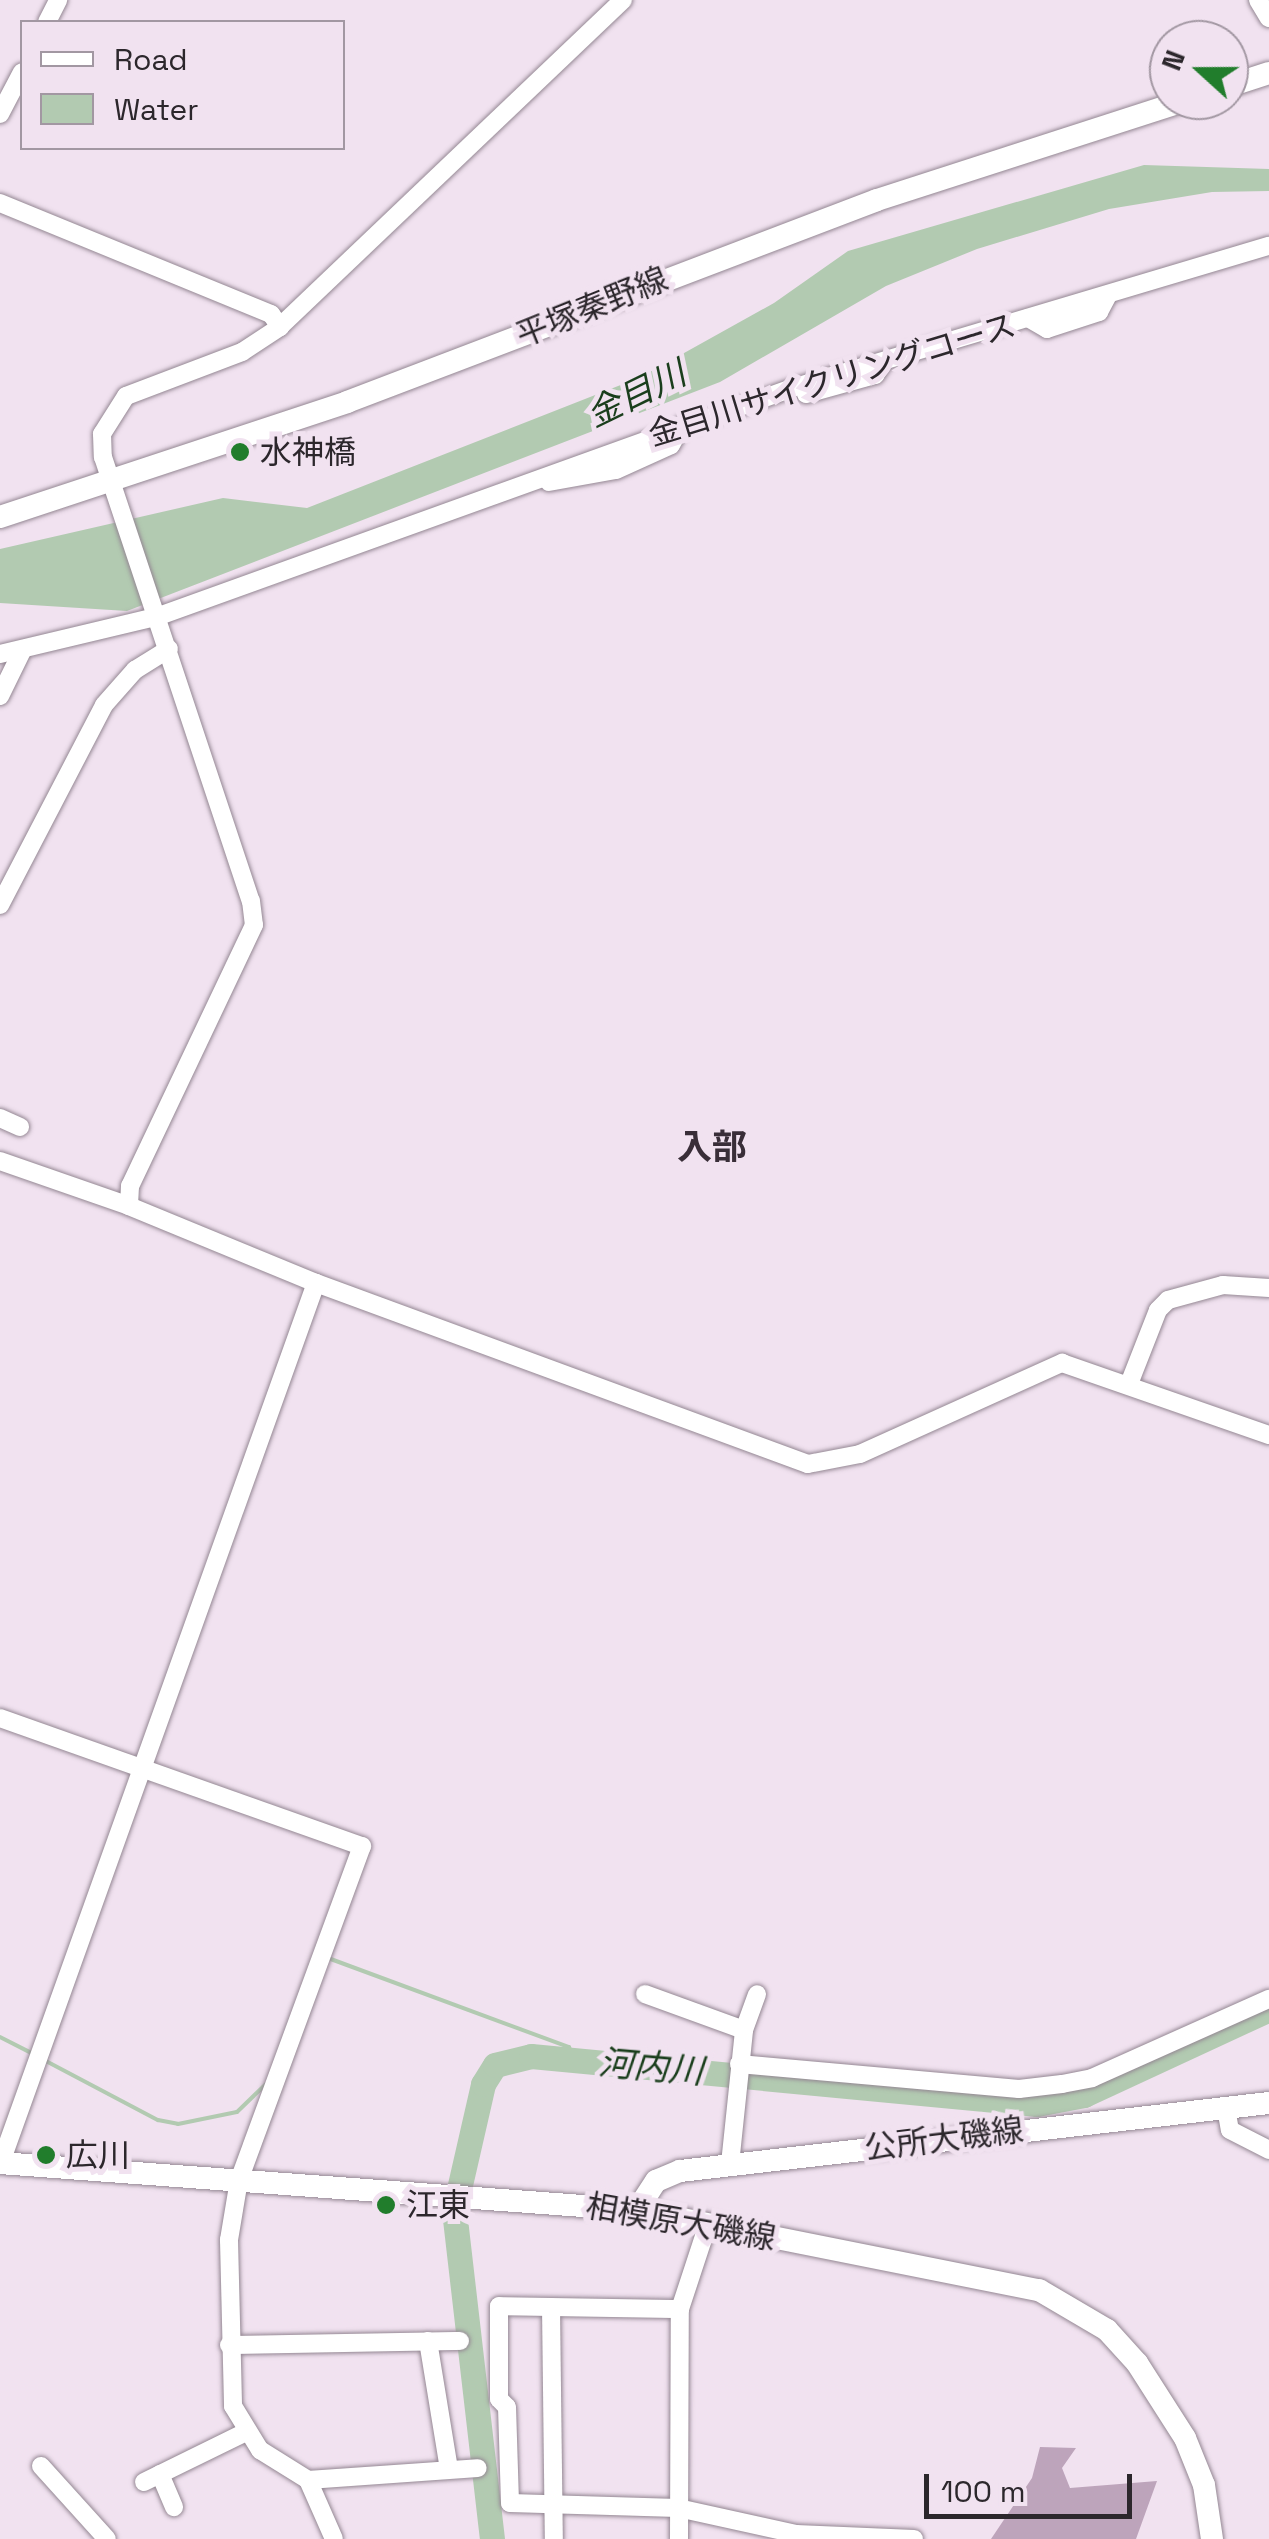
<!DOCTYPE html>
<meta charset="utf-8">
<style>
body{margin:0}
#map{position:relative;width:1269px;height:2539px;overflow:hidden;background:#f1e2f0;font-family:"Space Grotesk","Noto Sans JP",sans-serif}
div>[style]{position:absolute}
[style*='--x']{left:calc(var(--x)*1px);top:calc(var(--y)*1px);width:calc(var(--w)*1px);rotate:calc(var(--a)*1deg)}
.forest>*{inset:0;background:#bda4bb}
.water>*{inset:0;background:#b2cab1}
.stream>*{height:4px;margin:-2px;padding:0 2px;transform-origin:2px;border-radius:2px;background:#b2cab1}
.river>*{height:25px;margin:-12.5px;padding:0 12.5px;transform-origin:12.5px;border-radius:12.5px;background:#b2cab1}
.roads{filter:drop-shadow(0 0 2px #948793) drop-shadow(0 0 2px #948793)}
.minor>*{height:18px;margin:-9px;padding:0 9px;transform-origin:9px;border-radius:9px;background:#fff}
.major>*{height:22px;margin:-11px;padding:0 11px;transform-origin:11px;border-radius:11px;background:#fff}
.dots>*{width:28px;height:28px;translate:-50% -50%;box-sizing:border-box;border:5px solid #f1e2f0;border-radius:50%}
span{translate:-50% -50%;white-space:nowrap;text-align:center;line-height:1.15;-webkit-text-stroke:10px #f1e2f0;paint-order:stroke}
.street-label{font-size:32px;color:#2c272c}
.poi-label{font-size:32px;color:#2c272c}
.left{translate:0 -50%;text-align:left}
.water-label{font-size:35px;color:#1a3e1c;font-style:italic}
.neighbourhood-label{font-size:35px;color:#392e38;font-weight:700}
.legend{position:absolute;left:20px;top:20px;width:325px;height:130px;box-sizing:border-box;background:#f1e2f0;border:2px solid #a297a2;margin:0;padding:12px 18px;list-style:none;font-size:30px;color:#2c272c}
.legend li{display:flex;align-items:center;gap:20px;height:50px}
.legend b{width:50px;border:2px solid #a297a2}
.north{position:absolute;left:1149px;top:20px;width:100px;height:100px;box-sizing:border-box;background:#f1e2f0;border:2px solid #a297a2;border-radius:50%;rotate:291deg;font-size:28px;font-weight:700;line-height:40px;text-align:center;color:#2c272c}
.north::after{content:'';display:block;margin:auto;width:35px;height:45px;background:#217d2c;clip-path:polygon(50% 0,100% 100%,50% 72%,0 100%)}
.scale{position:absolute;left:924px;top:2474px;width:208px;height:45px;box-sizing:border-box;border:5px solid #2c272c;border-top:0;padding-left:12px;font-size:30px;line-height:35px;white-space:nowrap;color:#2c272c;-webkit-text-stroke:8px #f1e2f0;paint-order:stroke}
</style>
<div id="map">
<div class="forest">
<i style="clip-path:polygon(1040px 2447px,1076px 2448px,1062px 2468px,1070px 2488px,1157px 2481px,1136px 2539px,991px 2539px,1032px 2478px)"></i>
</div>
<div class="water">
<i style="clip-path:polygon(1144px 165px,1269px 169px,1269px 191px,1212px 192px,1109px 209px,977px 249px,886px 286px,720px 382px,127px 611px,0 603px,0 549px,223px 498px,307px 508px,641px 377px,774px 303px,848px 251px)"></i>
</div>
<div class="stream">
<i style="--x:328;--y:1958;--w:257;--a:20.3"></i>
<i style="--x:569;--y:2047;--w:14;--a:69"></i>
<i style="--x:0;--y:2037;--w:35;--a:27"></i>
<i style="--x:44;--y:2060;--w:129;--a:27.8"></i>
<i style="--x:158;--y:2120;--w:20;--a:11"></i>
<i style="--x:178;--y:2124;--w:60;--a:-11.5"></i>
<i style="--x:237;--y:2112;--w:40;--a:-44"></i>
</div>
<div class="river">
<i style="--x:492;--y:2539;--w:330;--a:-96.6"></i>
<i style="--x:454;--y:2211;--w:130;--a:-77.1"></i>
<i style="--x:483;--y:2084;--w:22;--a:-58"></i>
<i style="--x:495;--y:2065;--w:37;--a:-14"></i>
<i style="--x:531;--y:2056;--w:508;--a:5.42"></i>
<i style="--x:1037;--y:2104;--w:48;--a:-10.8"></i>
<i style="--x:1084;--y:2095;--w:204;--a:-24.9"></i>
</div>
<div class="roads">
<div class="minor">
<i style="--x:623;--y:0;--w:474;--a:136.4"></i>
<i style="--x:280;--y:327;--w:45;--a:146.7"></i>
<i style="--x:242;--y:352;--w:124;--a:159.2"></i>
<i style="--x:126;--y:396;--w:45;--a:122.3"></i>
<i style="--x:102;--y:434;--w:23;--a:88"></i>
<i style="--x:103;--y:457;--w:468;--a:71.6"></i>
<i style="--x:251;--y:901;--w:24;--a:83"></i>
<i style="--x:254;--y:925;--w:289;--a:115.4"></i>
<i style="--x:130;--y:1186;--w:20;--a:93"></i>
<i style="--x:129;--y:1206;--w:202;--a:22.4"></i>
<i style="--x:316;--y:1283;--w:524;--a:20.2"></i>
<i style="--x:808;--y:1464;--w:53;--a:-10.9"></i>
<i style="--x:860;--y:1454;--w:222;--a:-24.3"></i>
<i style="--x:1062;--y:1363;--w:219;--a:19.2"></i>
<i style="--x:1258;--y:0;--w:21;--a:59"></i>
<i style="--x:47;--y:22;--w:25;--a:-63"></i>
<i style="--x:0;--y:114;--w:47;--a:-62.4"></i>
<i style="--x:0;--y:203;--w:293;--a:22.3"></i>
<i style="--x:271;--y:314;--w:16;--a:55"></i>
<i style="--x:1028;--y:318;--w:22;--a:30"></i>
<i style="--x:1047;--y:329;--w:55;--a:-18.1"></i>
<i style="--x:1099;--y:312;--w:17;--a:-62"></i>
<i style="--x:806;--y:394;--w:72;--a:-15.4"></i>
<i style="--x:875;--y:375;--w:12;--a:-55"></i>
<i style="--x:549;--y:482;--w:68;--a:-10.2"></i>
<i style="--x:616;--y:470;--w:60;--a:-24.4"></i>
<i style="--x:671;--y:445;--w:23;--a:-61"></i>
<i style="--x:0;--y:654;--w:163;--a:-13.4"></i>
<i style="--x:159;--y:616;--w:673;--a:-19.81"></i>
<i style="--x:792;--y:388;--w:498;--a:-16.6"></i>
<i style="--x:0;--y:696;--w:52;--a:-63.9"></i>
<i style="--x:0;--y:905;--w:225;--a:-62.5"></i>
<i style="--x:104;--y:705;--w:47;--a:-48.5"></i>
<i style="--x:135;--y:670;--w:40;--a:-32"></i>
<i style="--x:0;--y:1118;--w:22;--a:24"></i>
<i style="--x:0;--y:1161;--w:137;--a:19.2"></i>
<i style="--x:1129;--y:1384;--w:79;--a:-68.6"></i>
<i style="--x:1158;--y:1310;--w:14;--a:-45"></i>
<i style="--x:1168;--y:1300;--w:57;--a:-15.3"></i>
<i style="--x:1223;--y:1285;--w:46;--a:3.7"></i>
<i style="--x:0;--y:1718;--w:384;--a:19.5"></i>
<i style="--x:362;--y:1846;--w:356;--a:110.2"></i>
<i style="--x:239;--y:2180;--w:61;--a:99.5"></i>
<i style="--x:229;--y:2240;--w:166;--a:88.6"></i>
<i style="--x:233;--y:2406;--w:52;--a:58.5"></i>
<i style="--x:260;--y:2450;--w:57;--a:32"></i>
<i style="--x:308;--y:2480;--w:170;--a:-4"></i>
<i style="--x:645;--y:1994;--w:105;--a:20"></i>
<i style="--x:739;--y:2064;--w:281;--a:5.1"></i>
<i style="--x:1019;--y:2089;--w:43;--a:-6.6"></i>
<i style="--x:1062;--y:2084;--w:31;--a:-11"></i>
<i style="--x:1092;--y:2078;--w:194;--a:-24.1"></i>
<i style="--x:1226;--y:2108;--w:22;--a:80"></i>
<i style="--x:1230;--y:2130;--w:44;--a:27.1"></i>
<i style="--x:730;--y:2164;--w:135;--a:-84"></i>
<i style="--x:744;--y:2030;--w:38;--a:-70"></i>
<i style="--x:0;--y:2165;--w:937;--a:-70.29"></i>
<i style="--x:551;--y:2307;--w:232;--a:89.3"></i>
<i style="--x:680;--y:2309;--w:181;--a:-179.1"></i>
<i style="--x:499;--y:2306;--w:93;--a:90"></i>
<i style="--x:499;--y:2399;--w:11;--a:45"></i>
<i style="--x:507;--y:2407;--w:96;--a:88.2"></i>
<i style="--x:510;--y:2503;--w:168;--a:1.7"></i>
<i style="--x:678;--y:2508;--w:121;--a:12.4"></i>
<i style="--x:796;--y:2534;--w:118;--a:2.4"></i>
<i style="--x:428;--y:2341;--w:130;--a:80.7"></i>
<i style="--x:229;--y:2345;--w:231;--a:-1"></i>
<i style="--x:41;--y:2466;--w:98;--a:47.9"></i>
<i style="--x:160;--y:2474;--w:36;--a:67"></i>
<i style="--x:308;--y:2480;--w:64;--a:66.2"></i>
<i style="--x:144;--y:2482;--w:111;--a:-26.1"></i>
<i style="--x:679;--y:2539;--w:230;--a:-89.8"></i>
<i style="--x:680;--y:2309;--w:89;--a:-71.8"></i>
</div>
<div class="major">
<i style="--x:1229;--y:86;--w:42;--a:-18"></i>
<i style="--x:0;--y:517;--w:366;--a:-18.3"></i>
<i style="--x:347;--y:402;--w:567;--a:-20.86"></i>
<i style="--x:877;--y:200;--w:325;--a:-17.9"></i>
<i style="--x:0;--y:2163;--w:639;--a:4.22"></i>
<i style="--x:637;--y:2210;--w:410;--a:11.3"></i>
<i style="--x:1039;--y:2290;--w:79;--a:30.5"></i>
<i style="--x:1107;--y:2330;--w:45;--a:47.7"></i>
<i style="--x:1137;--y:2363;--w:89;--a:57.4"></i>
<i style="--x:1185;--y:2438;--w:51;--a:68"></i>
<i style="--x:1204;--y:2485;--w:55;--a:81.6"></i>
<i style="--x:637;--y:2210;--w:35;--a:-57"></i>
<i style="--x:656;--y:2181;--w:26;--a:-23"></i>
<i style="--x:680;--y:2171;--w:593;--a:-6.59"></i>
</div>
</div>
<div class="dots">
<i style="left:240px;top:452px;background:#217d2c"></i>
<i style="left:46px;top:2155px;background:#217d2c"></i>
<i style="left:386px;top:2205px;background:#217d2c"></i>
</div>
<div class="street-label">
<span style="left:592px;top:307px;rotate:-22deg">平塚秦野線</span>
<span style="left:832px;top:380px;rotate:-17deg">金目川サイクリングコース</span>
<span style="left:944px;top:2139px;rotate:-7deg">公所大磯線</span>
<span style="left:681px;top:2222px;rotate:10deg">相模原大磯線</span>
</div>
<div class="poi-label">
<span class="left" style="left:260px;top:452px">水神橋</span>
<span class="left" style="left:66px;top:2155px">広川</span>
<span class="left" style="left:406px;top:2205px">江東</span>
</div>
<div class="water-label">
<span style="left:636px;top:394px;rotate:-26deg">金目川</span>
<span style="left:651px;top:2067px;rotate:5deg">河内川</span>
</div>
<div class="neighbourhood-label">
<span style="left:712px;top:1147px">入部</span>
</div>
<ul class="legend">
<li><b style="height:12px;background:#fff"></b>Road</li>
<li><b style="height:28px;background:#b2cab1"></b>Water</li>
</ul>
<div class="north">N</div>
<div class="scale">100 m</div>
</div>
